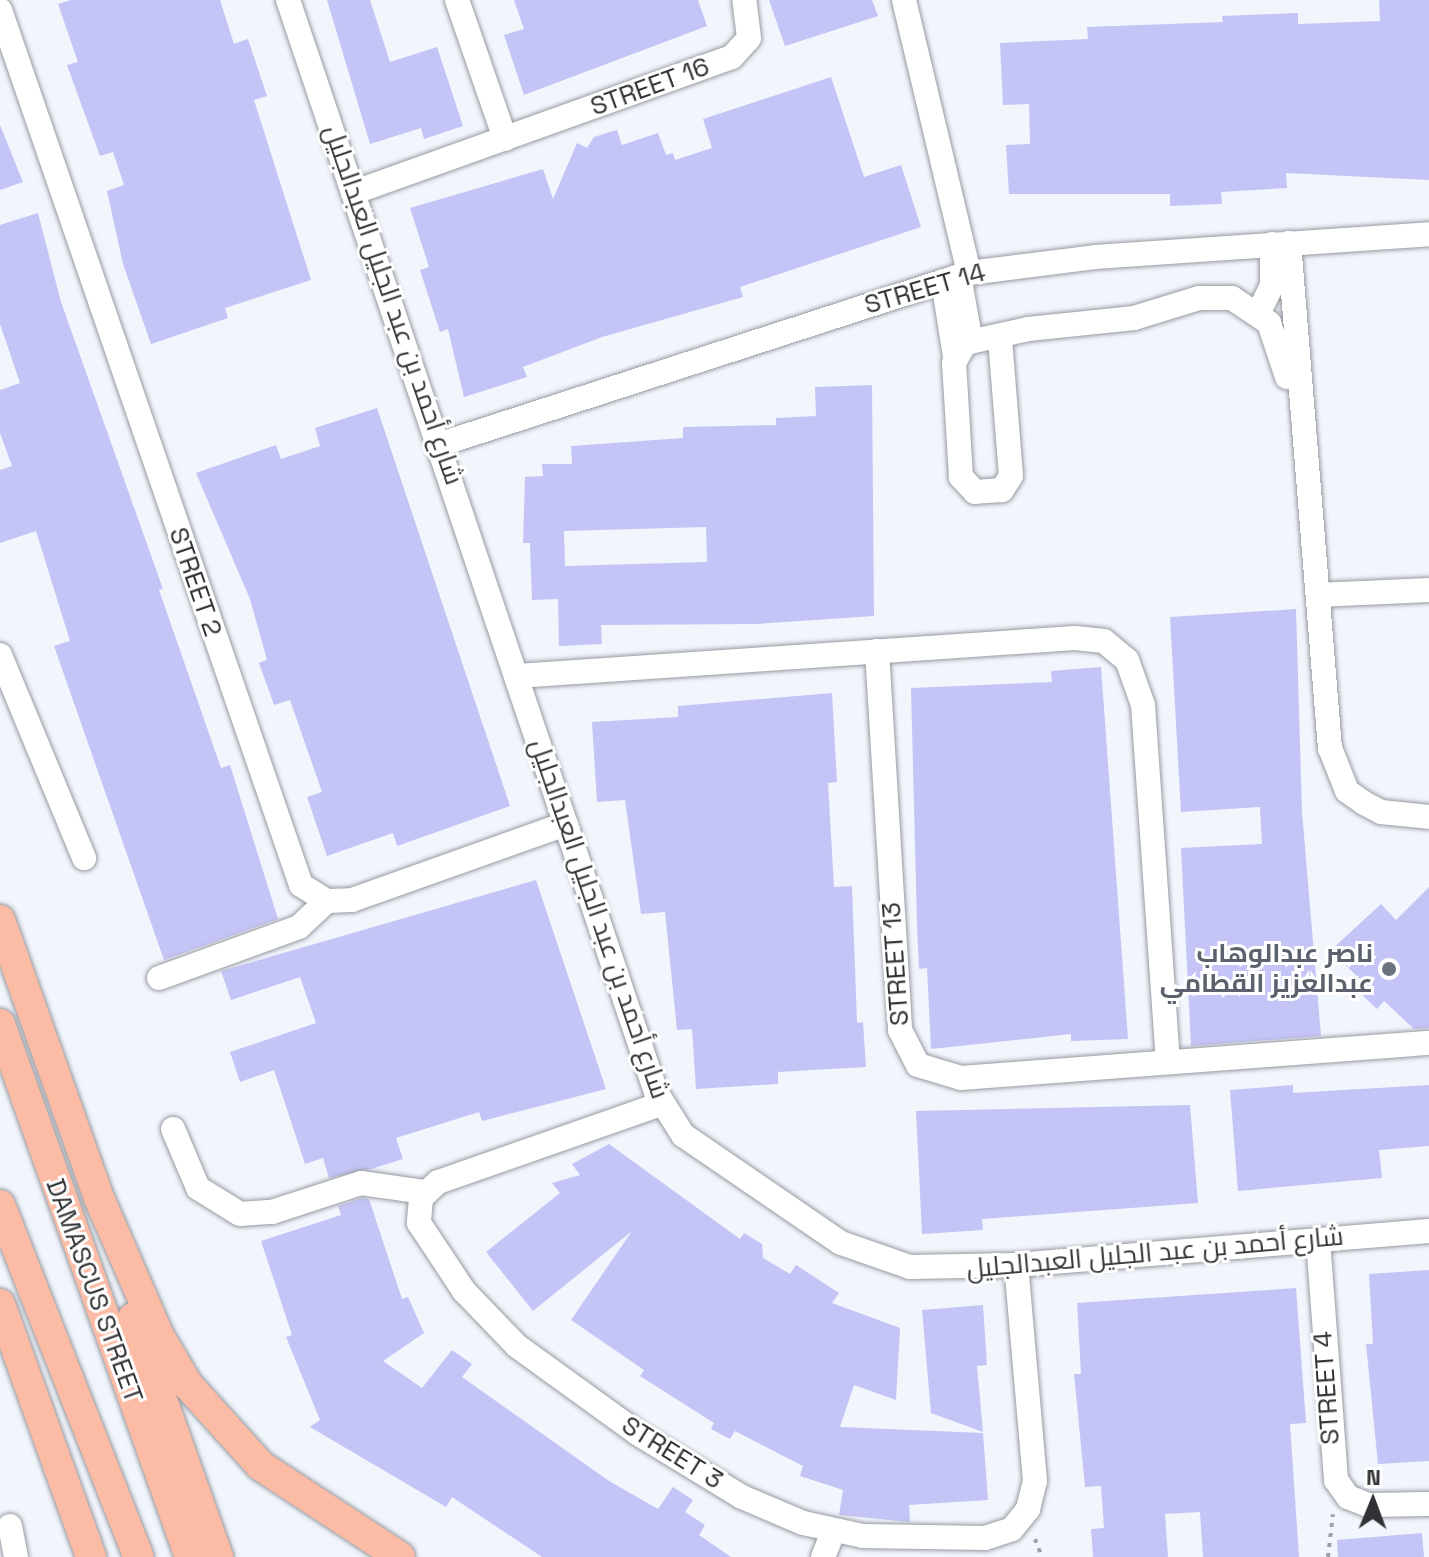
<!DOCTYPE html>
<meta charset="utf-8">
<style>
body{margin:0}
#map{position:relative;width:1429px;height:1557px;overflow:hidden;background:#f1f5fc;font-family:"Space Grotesk",Cairo,sans-serif}
div>[style]{position:absolute}
[style*='--x']{left:calc(var(--x)*1px);top:calc(var(--y)*1px);width:calc(var(--w)*1px);rotate:calc(var(--a)*1deg)}
.building>*{inset:0;background:#c5c4f7}
.path>*{height:4px;margin-top:-2px;transform-origin:0;background:repeating-linear-gradient(90deg,#9da0a5 0 4px,transparent 0 10px)}
.roads{filter:drop-shadow(0 0 2px #979ba1) drop-shadow(0 0 2px #979ba1)}
.minor>*{height:24px;margin:-12px;padding:0 12px;transform-origin:12px;border-radius:12px;background:#fff}
.major>*{height:30px;margin:-15px;padding:0 15px;transform-origin:15px;border-radius:15px;background:#fbbba4}
.dots>*{width:22px;height:22px;translate:-50% -50%;box-sizing:border-box;border:4px solid #fff;border-radius:50%}
span{translate:-50% -50%;white-space:nowrap;text-align:center;line-height:1.15;-webkit-text-stroke:6px #fff;paint-order:stroke}
.street-label{font-size:26px;color:#313235}
.worship-label{font-size:26px;color:#5b616d;font-weight:700}
.right{translate:-100% -50%;text-align:right}
.north{position:absolute;left:1333px;top:1461px;width:80px;height:80px;-webkit-text-stroke:6px #fff;paint-order:stroke;rotate:1deg;font-size:22px;font-weight:700;line-height:32px;text-align:center;color:#313235}
.north::after{content:'';display:block;margin:auto;width:28px;height:36px;background:#313235;clip-path:polygon(50% 0,100% 100%,50% 72%,0 100%)}
</style>
<div id="map">
<div class="building">
<i style="clip-path:polygon(71px 0,220px 0,234px 44px,248px 39px,267px 96px,254px 100px,311px 280px,225px 308px,228px 318px,151px 344px,123px 264px,107px 191px,124px 185px,113px 152px,100px 156px,67px 65px,78px 62px,58px 4px)"></i>
<i style="clip-path:polygon(327px 0,370px 0,390px 62px,437px 47px,463px 126px,424px 139px,421px 128px,370px 144px)"></i>
<i style="clip-path:polygon(514px 0,698px 0,707px 26px,524px 95px,504px 35px,524px 29px)"></i>
<i style="clip-path:polygon(769px 0,872px 0,878px 16px,785px 46px)"></i>
<i style="clip-path:polygon(1379px 0,1429px 0,1429px 180px,1286px 173px,1287px 188px,1221px 192px,1222px 204px,1170px 206px,1170px 194px,1009px 194px,1006px 145px,1030px 144px,1029px 104px,1003px 105px,1000px 43px,1088px 39px,1087px 27px,1223px 22px,1222px 16px,1298px 13px,1298px 24px,1380px 21px)"></i>
<i style="clip-path:polygon(831px 77px,864px 177px,901px 165px,921px 227px,740px 287px,743px 297px,602px 337px,523px 367px,527px 377px,464px 397px,448px 329px,440px 332px,420px 270px,429px 267px,410px 208px,543px 169px,553px 199px,577px 143px,587px 148px,594px 137px,617px 130px,622px 145px,658px 133px,666px 155px,673px 153px,675px 160px,712px 148px,703px 119px)"></i>
<i style="clip-path:polygon(0 125px,23px 182px,0 190px)"></i>
<i style="clip-path:polygon(38px 213px,61px 302px,163px 589px,159px 590px,221px 768px,230px 765px,278px 919px,164px 960px,54px 646px,70px 641px,36px 531px,0 543px,0 470px,12px 466px,0 433px,0 390px,20px 383px,0 324px,0 225px)"></i>
<i style="clip-path:polygon(evenodd,872px 385px,874px 616px,755px 624px,601px 625px,602px 644px,559px 646px,558px 599px,532px 600px,530px 543px,523px 543px,525px 477px,543px 476px,542px 464px,572px 464px,571px 446px,683px 438px,683px 427px,776px 425px,776px 418px,816px 416px,815px 387px,872px 385px,706px 527px,707px 562px,565px 566px,564px 531px,706px 527px)"></i>
<i style="clip-path:polygon(377px 408px,510px 806px,397px 846px,393px 833px,327px 856px,307px 797px,322px 792px,290px 700px,274px 705px,259px 663px,267px 660px,250px 599px,196px 473px,276px 445px,281px 459px,320px 446px,315px 428px)"></i>
<i style="clip-path:polygon(1296px 609px,1302px 812px,1321px 1036px,1191px 1046px,1181px 848px,1262px 844px,1260px 807px,1181px 812px,1170px 617px)"></i>
<i style="clip-path:polygon(1101px 667px,1128px 1039px,1071px 1041px,1071px 1034px,931px 1049px,927px 968px,919px 969px,917px 926px,911px 688px,1052px 682px,1051px 671px)"></i>
<i style="clip-path:polygon(832px 693px,837px 782px,828px 783px,834px 887px,852px 886px,857px 1023px,863px 1022px,866px 1067px,778px 1072px,778px 1084px,696px 1089px,692px 1029px,677px 1030px,665px 912px,641px 914px,625px 800px,597px 802px,592px 722px,678px 717px,678px 706px)"></i>
<i style="clip-path:polygon(536px 880px,606px 1089px,482px 1121px,479px 1112px,396px 1138px,403px 1159px,371px 1169px,329px 1178px,323px 1158px,305px 1164px,274px 1070px,240px 1082px,230px 1052px,316px 1023px,300px 977px,231px 1000px,221px 971px)"></i>
<i style="clip-path:polygon(1429px 887px,1429px 1028px,1414px 1029px,1384px 1001px,1377px 1009px,1362px 995px,1369px 987px,1330px 951px,1381px 904px,1396px 920px)"></i>
<i style="clip-path:polygon(1293px 1085px,1293px 1093px,1429px 1085px,1429px 1146px,1379px 1150px,1382px 1178px,1238px 1191px,1230px 1090px)"></i>
<i style="clip-path:polygon(1190px 1105px,1198px 1203px,982px 1219px,983px 1230px,922px 1234px,916px 1111px)"></i>
<i style="clip-path:polygon(609px 1144px,740px 1239px,744px 1233px,762px 1244px,763px 1258px,790px 1274px,796px 1265px,839px 1293px,832px 1303px,900px 1328px,896px 1400px,854px 1385px,840px 1427px,983px 1433px,988px 1500px,909px 1505px,910px 1522px,839px 1515px,843px 1490px,800px 1476px,803px 1466px,735px 1431px,730px 1439px,711px 1429px,714px 1423px,640px 1376px,644px 1370px,571px 1320px,632px 1231px,533px 1311px,486px 1252px,560px 1193px,552px 1183px,580px 1175px,572px 1164px)"></i>
<i style="clip-path:polygon(362px 1198px,369px 1199px,402px 1299px,408px 1297px,424px 1333px,383px 1361px,422px 1388px,452px 1350px,472px 1364px,462px 1377px,609px 1481px,658px 1509px,673px 1487px,693px 1500px,685px 1512px,705px 1525px,699px 1535px,731px 1557px,542px 1557px,452px 1497px,446px 1507px,310px 1427px,320px 1420px,286px 1337px,292px 1335px,261px 1241px,341px 1215px,338px 1206px)"></i>
<i style="clip-path:polygon(1429px 1270px,1429px 1461px,1378px 1464px,1366px 1344px,1373px 1344px,1369px 1274px)"></i>
<i style="clip-path:polygon(1296px 1288px,1306px 1423px,1290px 1424px,1299px 1557px,1203px 1557px,1200px 1512px,1165px 1514px,1168px 1557px,1093px 1557px,1091px 1529px,1104px 1528px,1101px 1486px,1085px 1487px,1074px 1374px,1081px 1374px,1077px 1303px)"></i>
<i style="clip-path:polygon(983px 1305px,987px 1365px,977px 1366px,983px 1432px,931px 1413px,922px 1310px)"></i>
<i style="clip-path:polygon(1422px 1533px,1424px 1557px,1338px 1557px,1337px 1540px)"></i>
</div>
<div class="path">
<i style="--x:1035;--y:1539;--w:19;--a:69"></i>
<i style="--x:1328;--y:1557;--w:43;--a:-83.4"></i>
</div>
<div class="roads">
<div class="minor">
<i style="--x:288;--y:0;--w:1152;--a:71.38"></i>
<i style="--x:656;--y:1092;--w:51;--a:57.9"></i>
<i style="--x:683;--y:1135;--w:191;--a:34.4"></i>
<i style="--x:841;--y:1243;--w:73;--a:19.2"></i>
<i style="--x:910;--y:1267;--w:106;--a:-1.1"></i>
<i style="--x:1016;--y:1265;--w:414;--a:-4.7"></i>
<i style="--x:457;--y:0;--w:147;--a:70.9"></i>
<i style="--x:904;--y:0;--w:281;--a:76.6"></i>
<i style="--x:0;--y:10;--w:925;--a:71.02"></i>
<i style="--x:301;--y:885;--w:31;--a:32"></i>
<i style="--x:327;--y:901;--w:25;--a:-2"></i>
<i style="--x:352;--y:900;--w:227;--a:-19.6"></i>
<i style="--x:355;--y:192;--w:400;--a:-19.7"></i>
<i style="--x:732;--y:57;--w:25;--a:-48"></i>
<i style="--x:749;--y:38;--w:38;--a:-97"></i>
<i style="--x:1289;--y:243;--w:507;--a:85.36"></i>
<i style="--x:1330;--y:748;--w:46;--a:68.4"></i>
<i style="--x:1347;--y:791;--w:21;--a:35"></i>
<i style="--x:1364;--y:803;--w:19;--a:28"></i>
<i style="--x:1381;--y:812;--w:48;--a:5.9"></i>
<i style="--x:959;--y:276;--w:67;--a:79.7"></i>
<i style="--x:943;--y:281;--w:77;--a:81"></i>
<i style="--x:1259;--y:312;--w:30;--a:-64"></i>
<i style="--x:1272;--y:285;--w:41;--a:-90"></i>
<i style="--x:1000;--y:339;--w:137;--a:85.4"></i>
<i style="--x:1011;--y:476;--w:17;--a:123"></i>
<i style="--x:1002;--y:490;--w:27;--a:176"></i>
<i style="--x:975;--y:492;--w:21;--a:-133"></i>
<i style="--x:961;--y:477;--w:114;--a:-93.5"></i>
<i style="--x:954;--y:363;--w:23;--a:-61"></i>
<i style="--x:965;--y:343;--w:65;--a:-12.5"></i>
<i style="--x:1028;--y:329;--w:107;--a:-5.9"></i>
<i style="--x:1134;--y:318;--w:68;--a:-17.1"></i>
<i style="--x:1199;--y:298;--w:33;--a:0"></i>
<i style="--x:1232;--y:298;--w:45;--a:34"></i>
<i style="--x:1269;--y:323;--w:57;--a:71.6"></i>
<i style="--x:441;--y:444;--w:555;--a:-17.95"></i>
<i style="--x:969;--y:273;--w:127;--a:-7.2"></i>
<i style="--x:1095;--y:257;--w:335;--a:-3.9"></i>
<i style="--x:1318;--y:595;--w:111;--a:-2.6"></i>
<i style="--x:877;--y:651;--w:380;--a:86.5"></i>
<i style="--x:900;--y:1030;--w:39;--a:63"></i>
<i style="--x:918;--y:1065;--w:45;--a:16.8"></i>
<i style="--x:961;--y:1078;--w:469;--a:-4.3"></i>
<i style="--x:0;--y:655;--w:220;--a:67.5"></i>
<i style="--x:517;--y:676;--w:559;--a:-3.9"></i>
<i style="--x:1075;--y:638;--w:29;--a:6"></i>
<i style="--x:1104;--y:641;--w:30;--a:40"></i>
<i style="--x:1127;--y:660;--w:48;--a:70.4"></i>
<i style="--x:1143;--y:705;--w:358;--a:86"></i>
<i style="--x:159;--y:978;--w:149;--a:-20"></i>
<i style="--x:299;--y:927;--w:38;--a:-43"></i>
<i style="--x:661;--y:1104;--w:236;--a:160.7"></i>
<i style="--x:438;--y:1182;--w:23;--a:137"></i>
<i style="--x:421;--y:1198;--w:25;--a:95"></i>
<i style="--x:419;--y:1223;--w:82;--a:56.5"></i>
<i style="--x:464;--y:1291;--w:76;--a:46.1"></i>
<i style="--x:517;--y:1346;--w:148;--a:35.9"></i>
<i style="--x:637;--y:1433;--w:123;--a:31.4"></i>
<i style="--x:742;--y:1497;--w:66;--a:23.1"></i>
<i style="--x:803;--y:1523;--w:61;--a:12.2"></i>
<i style="--x:863;--y:1536;--w:122;--a:0.9"></i>
<i style="--x:985;--y:1538;--w:28;--a:-18"></i>
<i style="--x:1012;--y:1529;--w:26;--a:-51"></i>
<i style="--x:1028;--y:1509;--w:29;--a:-76"></i>
<i style="--x:1035;--y:1481;--w:217;--a:-95"></i>
<i style="--x:173;--y:1129;--w:64;--a:67"></i>
<i style="--x:198;--y:1188;--w:49;--a:31.8"></i>
<i style="--x:240;--y:1214;--w:32;--a:-4"></i>
<i style="--x:272;--y:1212;--w:94;--a:-18"></i>
<i style="--x:361;--y:1183;--w:65;--a:8"></i>
<i style="--x:1318;--y:1240;--w:241;--a:85.7"></i>
<i style="--x:1336;--y:1480;--w:21;--a:55"></i>
<i style="--x:1348;--y:1497;--w:22;--a:22"></i>
<i style="--x:1368;--y:1505;--w:61;--a:-0.9"></i>
<i style="--x:10;--y:1526;--w:32;--a:79"></i>
<i style="--x:823;--y:1557;--w:27;--a:-68"></i>
</div>
<div class="major">
<i style="--x:0;--y:920;--w:295;--a:70.4"></i>
<i style="--x:99;--y:1198;--w:150;--a:66.5"></i>
<i style="--x:159;--y:1336;--w:57;--a:59.4"></i>
<i style="--x:188;--y:1385;--w:109;--a:48"></i>
<i style="--x:261;--y:1466;--w:166;--a:33.2"></i>
<i style="--x:0;--y:1024;--w:566;--a:70.38"></i>
<i style="--x:0;--y:1205;--w:378;--a:68.5"></i>
<i style="--x:0;--y:1304;--w:269;--a:70.2"></i>
<i style="--x:133;--y:1318;--w:254;--a:70.4"></i>
</div>
</div>
<div class="dots">
<i style="left:1389px;top:969px;background:#6b7280"></i>
</div>
<div class="street-label">
<span style="left:650px;top:87px;rotate:-20deg">STREET 16</span>
<span style="left:925px;top:289px;rotate:-16deg">STREET 14</span>
<span style="left:393px;top:305px;rotate:71deg">شارع أحمد بن عبد الجليل العبدالجليل</span>
<span style="left:195px;top:582px;rotate:71deg">STREET 2</span>
<span style="left:599px;top:919px;rotate:71deg">شارع أحمد بن عبد الجليل العبدالجليل</span>
<span style="left:896px;top:964px;rotate:-94deg">STREET 13</span>
<span style="left:1155px;top:1253px;rotate:-5deg">شارع أحمد بن عبد الجليل العبدالجليل</span>
<span style="left:94px;top:1291px;rotate:70deg">DAMASCUS STREET</span>
<span style="left:1327px;top:1388px;rotate:-94deg">STREET 4</span>
<span style="left:672px;top:1453px;rotate:32deg">STREET 3</span>
</div>
<div class="worship-label">
<span class="right" style="left:1373px;top:969px">ناصر عبدالوهاب<br>عبدالعزيز القطامي</span>
</div>
<div class="north">N</div>
</div>
